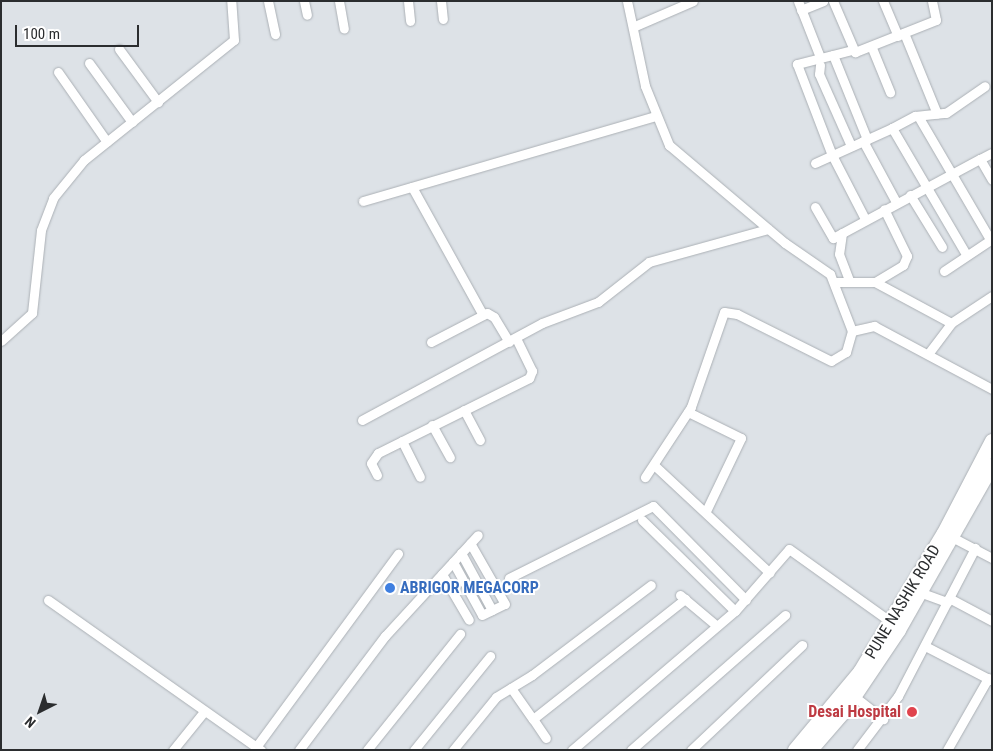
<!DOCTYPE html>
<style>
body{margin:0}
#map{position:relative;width:993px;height:751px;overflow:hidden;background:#dde2e7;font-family:"Roboto Condensed",sans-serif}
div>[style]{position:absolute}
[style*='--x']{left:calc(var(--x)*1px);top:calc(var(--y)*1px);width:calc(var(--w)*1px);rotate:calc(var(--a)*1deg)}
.roads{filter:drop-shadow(0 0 1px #abb0b5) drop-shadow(0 0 1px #abb0b5)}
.minor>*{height:9px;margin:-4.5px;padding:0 4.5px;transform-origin:4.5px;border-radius:4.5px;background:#fff}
.trunk>*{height:14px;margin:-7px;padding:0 7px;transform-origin:7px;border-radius:7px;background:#fff}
.dots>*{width:14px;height:14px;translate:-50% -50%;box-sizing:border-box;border:2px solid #fff;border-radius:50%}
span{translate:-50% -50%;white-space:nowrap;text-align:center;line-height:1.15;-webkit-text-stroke:4px #fff;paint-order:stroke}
.shop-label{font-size:16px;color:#366cbe;font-weight:700}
.left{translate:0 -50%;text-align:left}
.street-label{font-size:16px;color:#2b2d2f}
.health-label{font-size:16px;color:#be3a42;font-weight:700}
.right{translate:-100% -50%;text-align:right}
.frame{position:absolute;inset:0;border:2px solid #2b2d2f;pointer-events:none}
.north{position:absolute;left:15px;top:686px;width:50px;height:50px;-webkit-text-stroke:4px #fff;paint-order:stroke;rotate:221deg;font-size:14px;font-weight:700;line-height:20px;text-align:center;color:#2b2d2f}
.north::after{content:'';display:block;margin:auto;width:18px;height:22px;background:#2b2d2f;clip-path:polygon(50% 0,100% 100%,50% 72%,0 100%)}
.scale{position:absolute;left:15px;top:25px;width:124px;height:22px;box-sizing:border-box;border:2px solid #2b2d2f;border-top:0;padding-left:6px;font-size:15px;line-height:18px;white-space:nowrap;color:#2b2d2f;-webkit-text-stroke:4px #fff;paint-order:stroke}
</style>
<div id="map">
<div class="roads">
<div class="minor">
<i style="--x:268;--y:1;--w:34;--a:78"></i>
<i style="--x:304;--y:1;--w:14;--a:78"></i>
<i style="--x:339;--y:1;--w:28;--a:80"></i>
<i style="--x:408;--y:1;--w:20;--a:84"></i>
<i style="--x:441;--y:1;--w:18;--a:84"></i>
<i style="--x:627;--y:1;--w:87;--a:78"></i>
<i style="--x:645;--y:86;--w:64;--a:67.9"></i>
<i style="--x:669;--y:145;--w:152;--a:40.2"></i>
<i style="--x:785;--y:243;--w:55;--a:34.6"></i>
<i style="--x:830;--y:274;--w:61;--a:68.9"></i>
<i style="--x:852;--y:331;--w:22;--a:106"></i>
<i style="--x:846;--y:352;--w:17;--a:149"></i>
<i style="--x:831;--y:361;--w:105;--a:-153.4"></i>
<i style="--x:737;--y:314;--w:13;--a:-171"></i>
<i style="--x:724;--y:312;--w:101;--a:109.2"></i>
<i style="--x:691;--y:407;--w:84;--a:123.3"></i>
<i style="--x:798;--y:1;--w:60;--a:68.6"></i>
<i style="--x:833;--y:1;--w:56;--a:66.7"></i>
<i style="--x:855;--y:52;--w:87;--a:-21.6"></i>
<i style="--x:936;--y:20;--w:19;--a:-102"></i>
<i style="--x:883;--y:1;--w:38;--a:67"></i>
<i style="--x:801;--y:10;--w:24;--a:-22"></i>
<i style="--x:635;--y:26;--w:63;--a:-23.3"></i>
<i style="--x:904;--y:33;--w:87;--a:67.8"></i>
<i style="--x:872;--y:48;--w:48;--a:67.8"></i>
<i style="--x:119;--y:49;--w:66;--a:53.7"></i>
<i style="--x:852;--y:50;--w:57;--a:165.7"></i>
<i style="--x:797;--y:64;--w:97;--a:69"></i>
<i style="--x:832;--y:155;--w:72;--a:62.7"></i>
<i style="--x:833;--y:55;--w:91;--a:68"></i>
<i style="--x:89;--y:63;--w:73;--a:53.9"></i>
<i style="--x:820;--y:65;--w:9;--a:96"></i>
<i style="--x:819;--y:74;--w:79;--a:66"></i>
<i style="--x:58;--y:72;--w:85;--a:55"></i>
<i style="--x:918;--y:116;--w:143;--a:59.7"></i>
<i style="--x:892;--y:128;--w:26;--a:-28"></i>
<i style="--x:915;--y:116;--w:31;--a:-6"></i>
<i style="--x:946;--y:113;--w:47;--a:-34.7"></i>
<i style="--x:863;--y:141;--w:69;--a:61.6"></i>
<i style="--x:980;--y:159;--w:13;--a:-27"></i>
<i style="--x:815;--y:163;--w:85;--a:-24.4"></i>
<i style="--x:892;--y:128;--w:146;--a:59.6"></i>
<i style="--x:412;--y:187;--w:146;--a:61"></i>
<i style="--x:910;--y:195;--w:61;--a:58.4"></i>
<i style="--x:363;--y:201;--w:305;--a:-16.2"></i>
<i style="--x:815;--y:207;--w:36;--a:60"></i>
<i style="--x:833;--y:238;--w:167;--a:-28.3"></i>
<i style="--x:980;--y:159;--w:24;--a:60"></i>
<i style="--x:842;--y:233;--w:21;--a:98"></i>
<i style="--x:839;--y:254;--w:30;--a:69"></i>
<i style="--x:944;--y:271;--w:58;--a:-33.7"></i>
<i style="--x:836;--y:282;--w:39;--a:0"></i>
<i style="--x:875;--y:282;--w:86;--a:28.3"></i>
<i style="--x:875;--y:282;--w:33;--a:-31"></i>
<i style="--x:903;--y:265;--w:10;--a:-66"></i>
<i style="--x:907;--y:256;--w:52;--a:-116.1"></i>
<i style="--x:852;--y:331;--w:23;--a:-13"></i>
<i style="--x:874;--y:326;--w:134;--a:28.1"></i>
<i style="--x:1;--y:341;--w:42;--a:-42.1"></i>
<i style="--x:32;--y:313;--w:83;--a:-83.8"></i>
<i style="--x:41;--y:230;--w:34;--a:-69"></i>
<i style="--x:53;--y:198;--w:49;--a:-50.8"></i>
<i style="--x:84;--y:160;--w:192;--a:-38.7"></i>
<i style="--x:234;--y:40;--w:39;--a:-94"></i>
<i style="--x:431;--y:342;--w:63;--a:-27.4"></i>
<i style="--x:487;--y:313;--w:8;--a:30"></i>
<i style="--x:494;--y:317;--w:29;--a:59"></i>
<i style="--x:928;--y:354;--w:39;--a:-53"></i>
<i style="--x:951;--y:323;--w:49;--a:-33.4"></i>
<i style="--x:464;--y:410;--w:34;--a:62"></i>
<i style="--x:688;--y:412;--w:59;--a:26.1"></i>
<i style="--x:741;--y:438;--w:81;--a:115.6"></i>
<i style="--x:362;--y:420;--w:204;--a:-28.3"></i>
<i style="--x:542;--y:323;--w:60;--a:-20.6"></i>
<i style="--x:598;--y:302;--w:65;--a:-38.1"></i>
<i style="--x:649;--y:262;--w:123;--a:-15.5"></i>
<i style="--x:432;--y:425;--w:37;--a:61"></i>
<i style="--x:402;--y:441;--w:40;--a:63.4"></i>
<i style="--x:654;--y:465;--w:158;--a:43"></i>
<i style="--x:377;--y:475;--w:13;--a:-117"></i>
<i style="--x:371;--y:463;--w:12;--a:-55"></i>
<i style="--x:378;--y:453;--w:169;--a:-26.4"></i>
<i style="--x:529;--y:378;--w:8;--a:-67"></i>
<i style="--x:532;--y:371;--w:37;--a:-116"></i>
<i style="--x:642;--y:520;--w:130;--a:44.4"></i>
<i style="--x:948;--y:535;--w:50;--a:27.6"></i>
<i style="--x:461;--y:553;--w:65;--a:61.5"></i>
<i style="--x:453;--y:562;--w:60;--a:61.3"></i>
<i style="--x:482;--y:615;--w:25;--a:-26"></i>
<i style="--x:505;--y:604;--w:70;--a:-119.8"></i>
<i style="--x:442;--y:574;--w:53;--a:59.6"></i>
<i style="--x:509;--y:578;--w:161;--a:-26.6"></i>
<i style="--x:653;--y:506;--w:132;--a:45.3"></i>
<i style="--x:922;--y:593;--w:27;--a:20"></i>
<i style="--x:680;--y:595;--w:48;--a:40"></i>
<i style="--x:949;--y:598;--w:49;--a:28.1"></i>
<i style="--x:48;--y:600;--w:261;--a:35.2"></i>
<i style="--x:925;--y:646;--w:74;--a:27.3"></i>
<i style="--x:511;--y:688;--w:38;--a:55"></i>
<i style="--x:533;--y:719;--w:194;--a:-38.3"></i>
<i style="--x:855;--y:697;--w:36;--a:38"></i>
<i style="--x:533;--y:719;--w:23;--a:56"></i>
<i style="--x:256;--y:747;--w:240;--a:-53.7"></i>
<i style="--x:173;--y:750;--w:48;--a:-51"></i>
<i style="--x:299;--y:750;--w:143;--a:-53"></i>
<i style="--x:385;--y:636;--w:137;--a:-47.4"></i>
<i style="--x:367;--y:750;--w:149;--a:-51.3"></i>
<i style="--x:414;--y:750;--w:121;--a:-51"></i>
<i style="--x:453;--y:750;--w:68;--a:-50.9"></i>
<i style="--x:496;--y:697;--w:42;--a:-31.4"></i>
<i style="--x:532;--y:675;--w:149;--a:-37.1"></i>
<i style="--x:572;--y:750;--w:214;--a:-40.5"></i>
<i style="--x:735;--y:611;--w:82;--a:-48.9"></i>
<i style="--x:789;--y:549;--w:125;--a:35.6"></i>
<i style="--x:631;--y:750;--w:205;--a:-41.2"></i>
<i style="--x:691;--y:750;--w:153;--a:-43.4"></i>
<i style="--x:857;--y:750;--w:68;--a:-52.8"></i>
<i style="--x:898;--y:696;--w:167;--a:-62.5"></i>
<i style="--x:947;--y:750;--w:83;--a:-60.3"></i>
</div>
<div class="trunk">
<i style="--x:795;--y:750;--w:102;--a:-50.2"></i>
<i style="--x:860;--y:672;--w:162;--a:-58.9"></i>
<i style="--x:944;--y:533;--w:104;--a:-62.4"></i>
<i style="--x:811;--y:750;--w:50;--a:-49"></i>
<i style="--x:844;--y:712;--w:99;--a:-56.1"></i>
<i style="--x:899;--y:630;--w:189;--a:-60.4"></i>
</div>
</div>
<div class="dots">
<i style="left:390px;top:588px;background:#3f7fe0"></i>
<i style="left:912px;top:712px;background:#e0444e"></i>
</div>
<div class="shop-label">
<span class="left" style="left:400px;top:588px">ABRIGOR MEGACORP</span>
</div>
<div class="street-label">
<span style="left:903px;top:602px;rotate:-59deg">PUNE NASHIK ROAD</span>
</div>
<div class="health-label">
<span class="right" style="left:901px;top:712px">Desai Hospital</span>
</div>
<div class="frame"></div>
<div class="north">N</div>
<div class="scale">100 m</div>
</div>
